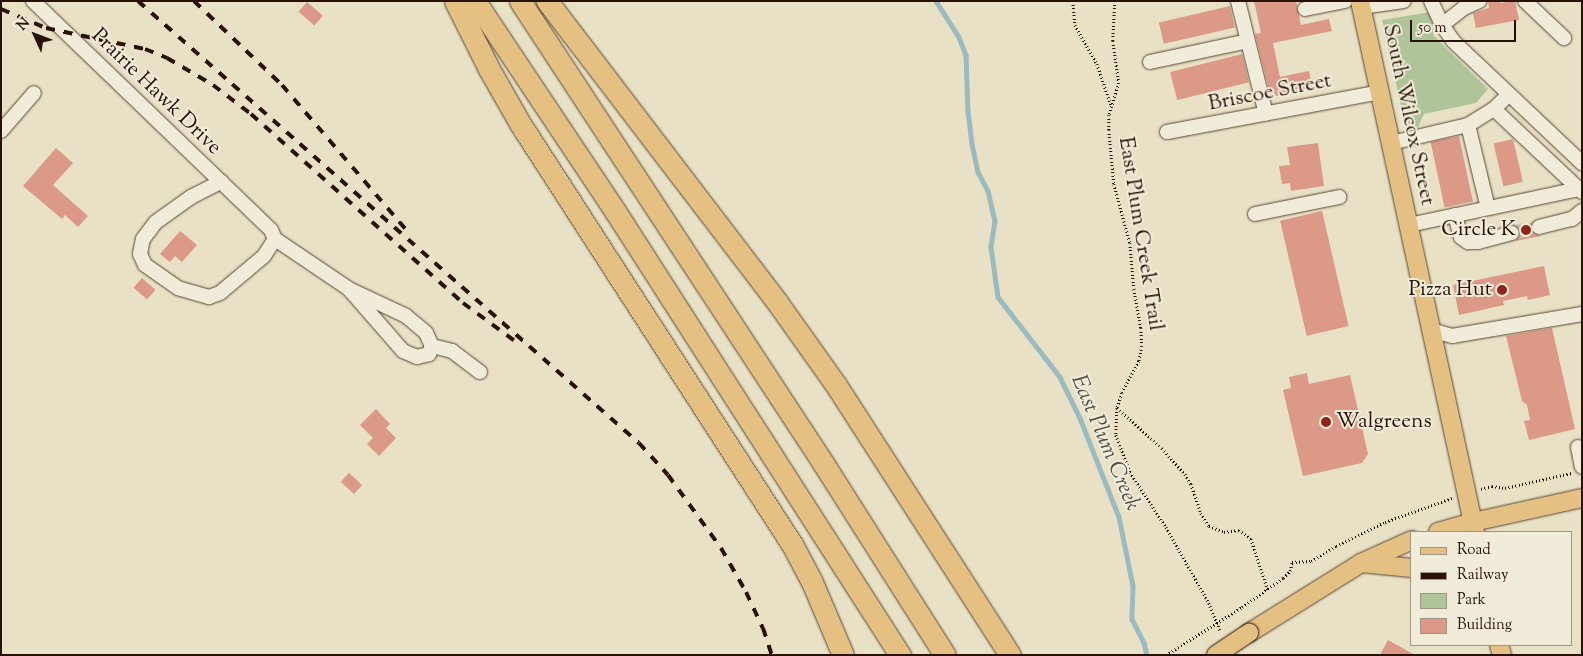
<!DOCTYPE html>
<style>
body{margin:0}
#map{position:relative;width:1583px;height:656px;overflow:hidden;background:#e8e1c5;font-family:"Sorts Mill Goudy",serif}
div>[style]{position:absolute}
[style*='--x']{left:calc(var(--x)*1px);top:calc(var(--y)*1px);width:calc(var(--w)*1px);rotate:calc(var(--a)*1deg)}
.green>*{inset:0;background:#b0c499}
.stream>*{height:4.5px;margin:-2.25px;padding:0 2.25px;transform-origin:2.25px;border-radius:2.25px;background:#9cbbc0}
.building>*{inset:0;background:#dc9987;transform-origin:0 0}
.minor-tunnel>*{height:14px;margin-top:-7px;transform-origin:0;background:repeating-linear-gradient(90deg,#cbc2a8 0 14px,transparent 0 21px)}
.path>*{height:2.5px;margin-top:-1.25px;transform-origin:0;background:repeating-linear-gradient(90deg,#291105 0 1px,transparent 0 3.5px)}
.roads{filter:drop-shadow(0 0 1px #594535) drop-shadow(0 0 1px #594535)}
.minor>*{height:14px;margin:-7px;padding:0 7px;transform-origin:7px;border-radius:7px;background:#f0ecd9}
.major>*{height:18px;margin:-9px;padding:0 9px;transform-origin:9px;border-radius:9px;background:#e4c082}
.highway>*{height:21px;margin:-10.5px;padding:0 10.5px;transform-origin:10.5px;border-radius:10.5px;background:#e4c082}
.rail>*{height:4px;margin-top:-2px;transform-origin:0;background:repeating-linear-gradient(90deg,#291105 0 9px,transparent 0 18px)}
.path-bridge>*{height:2.5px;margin-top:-1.25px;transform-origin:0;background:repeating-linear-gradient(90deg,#291105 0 1px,transparent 0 3.5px)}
.bridges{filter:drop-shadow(0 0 1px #291105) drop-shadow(0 0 1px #291105)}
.major-bridge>*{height:18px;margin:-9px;padding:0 9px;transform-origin:9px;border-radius:9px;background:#e4c082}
.dots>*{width:14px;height:14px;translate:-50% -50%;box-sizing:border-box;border:2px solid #f0ecd9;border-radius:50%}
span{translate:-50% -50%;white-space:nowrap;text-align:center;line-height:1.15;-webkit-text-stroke:4px #f0ecd9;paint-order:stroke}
.street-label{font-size:21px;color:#291105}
.poi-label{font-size:21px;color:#291105}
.right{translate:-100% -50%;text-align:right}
.left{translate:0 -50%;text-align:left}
.water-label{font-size:22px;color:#514c46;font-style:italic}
.frame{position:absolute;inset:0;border:2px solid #291105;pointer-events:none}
.legend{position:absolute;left:1410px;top:531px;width:162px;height:115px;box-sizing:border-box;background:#f0ecd9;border:1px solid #a09484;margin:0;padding:6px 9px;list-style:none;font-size:15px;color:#291105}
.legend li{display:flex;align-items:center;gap:10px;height:25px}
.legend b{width:25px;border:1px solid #a09484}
.north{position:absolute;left:10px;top:10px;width:50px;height:50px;-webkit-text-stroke:4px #f0ecd9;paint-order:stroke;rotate:313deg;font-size:14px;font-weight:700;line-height:20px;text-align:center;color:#291105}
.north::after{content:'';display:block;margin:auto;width:18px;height:22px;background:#291105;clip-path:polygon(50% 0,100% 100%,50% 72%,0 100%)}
.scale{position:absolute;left:1410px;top:20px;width:106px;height:22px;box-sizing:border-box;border:2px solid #291105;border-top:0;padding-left:6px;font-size:15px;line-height:18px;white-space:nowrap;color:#291105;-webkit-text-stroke:4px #f0ecd9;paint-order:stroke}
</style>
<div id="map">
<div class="green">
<i style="clip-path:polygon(1430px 12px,1434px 36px,1488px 89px,1476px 103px,1424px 114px,1418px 127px,1406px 129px,1382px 20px)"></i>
</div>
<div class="stream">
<i style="--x:936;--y:1;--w:43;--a:57.4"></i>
<i style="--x:959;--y:37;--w:19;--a:69"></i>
<i style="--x:966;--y:55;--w:56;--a:88"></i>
<i style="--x:968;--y:111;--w:33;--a:83"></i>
<i style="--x:972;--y:144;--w:29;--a:78"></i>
<i style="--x:978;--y:172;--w:21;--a:62"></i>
<i style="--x:988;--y:191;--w:31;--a:77"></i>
<i style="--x:995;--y:221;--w:26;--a:99"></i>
<i style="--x:991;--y:247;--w:50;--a:82"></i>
<i style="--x:998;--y:297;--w:101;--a:52.2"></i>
<i style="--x:1060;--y:377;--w:46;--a:64"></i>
<i style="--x:1080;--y:418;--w:106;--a:68.5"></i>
<i style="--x:1119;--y:517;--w:70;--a:78.5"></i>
<i style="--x:1133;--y:586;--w:33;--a:92"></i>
<i style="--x:1132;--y:619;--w:27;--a:63"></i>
<i style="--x:1144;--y:643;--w:12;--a:76"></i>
</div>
<div class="building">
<i style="clip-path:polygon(1254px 1px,1296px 1px,1301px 25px,1329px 19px,1332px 31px,1273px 43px,1280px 77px,1309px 71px,1312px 88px,1271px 97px,1255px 34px,1261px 33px)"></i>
<i style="clip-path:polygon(1488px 1px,1500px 1px,1500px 3px,1515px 1px,1519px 20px,1476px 28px,1473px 13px,1489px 8px)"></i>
<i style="left:307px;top:2px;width:21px;height:13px;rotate:41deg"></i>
<i style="left:1230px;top:6px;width:22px;height:73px;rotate:77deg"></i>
<i style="left:1242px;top:54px;width:29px;height:74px;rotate:76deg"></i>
<i style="left:1459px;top:136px;width:67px;height:29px;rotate:78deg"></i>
<i style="left:1513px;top:139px;width:44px;height:20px;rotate:77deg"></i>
<i style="clip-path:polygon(1318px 143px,1324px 186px,1291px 191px,1290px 183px,1282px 184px,1279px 166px,1290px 165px,1287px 147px)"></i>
<i style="clip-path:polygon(56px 148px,73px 163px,53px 185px,88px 216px,78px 227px,65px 215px,62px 219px,23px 186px)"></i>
<i style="left:1322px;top:211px;width:118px;height:43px;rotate:77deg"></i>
<i style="clip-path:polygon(1532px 223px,1532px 233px,1541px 236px,1515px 241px,1521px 235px,1517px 226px)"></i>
<i style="clip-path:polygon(180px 231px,197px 245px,182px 262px,175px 256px,170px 262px,160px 254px)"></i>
<i style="clip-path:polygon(1544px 266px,1550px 295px,1528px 300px,1527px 296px,1503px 301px,1504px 305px,1459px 315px,1453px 285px)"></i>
<i style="left:142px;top:278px;width:18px;height:13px;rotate:41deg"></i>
<i style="clip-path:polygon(1552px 328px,1575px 429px,1529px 440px,1524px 421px,1530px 420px,1527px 405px,1522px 401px,1506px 336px)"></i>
<i style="clip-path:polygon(1307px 373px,1309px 384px,1350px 375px,1368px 454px,1362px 463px,1303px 476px,1283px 390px,1291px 388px,1289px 377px)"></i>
<i style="clip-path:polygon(376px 409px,390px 424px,386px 428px,396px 438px,379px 456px,367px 444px,373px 438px,360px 425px)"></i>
<i style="left:349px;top:473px;width:18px;height:12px;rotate:43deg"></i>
<i style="clip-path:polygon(1388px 640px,1415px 655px,1380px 655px)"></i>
</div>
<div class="minor-tunnel">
<i style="--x:1512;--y:233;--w:28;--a:-13"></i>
</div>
<div class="path">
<i style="--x:1073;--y:1;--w:24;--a:85"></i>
<i style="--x:1075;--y:25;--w:45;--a:60.6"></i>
<i style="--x:1097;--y:64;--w:43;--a:71.1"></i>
<i style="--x:1115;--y:1;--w:40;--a:92.9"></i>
<i style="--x:1113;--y:41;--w:42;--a:81.9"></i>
<i style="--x:1119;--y:83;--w:34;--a:107"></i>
<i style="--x:1109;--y:115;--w:15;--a:90"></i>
<i style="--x:1109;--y:130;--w:54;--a:84.7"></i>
<i style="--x:1114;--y:184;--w:61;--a:74.8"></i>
<i style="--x:1130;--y:243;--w:46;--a:85"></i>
<i style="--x:1134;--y:289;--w:40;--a:80"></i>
<i style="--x:1141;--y:328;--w:18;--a:87"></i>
<i style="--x:1142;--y:346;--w:15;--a:101"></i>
<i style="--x:1139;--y:361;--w:36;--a:118"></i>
<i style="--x:1122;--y:393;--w:16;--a:108"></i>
<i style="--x:1117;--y:408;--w:27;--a:92"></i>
<i style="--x:1116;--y:435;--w:40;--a:69"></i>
<i style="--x:1130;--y:472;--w:66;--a:56.8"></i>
<i style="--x:1166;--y:527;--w:87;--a:60.5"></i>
<i style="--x:1209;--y:603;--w:31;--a:68"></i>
<i style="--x:1117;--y:408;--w:60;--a:41.6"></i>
<i style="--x:1162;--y:448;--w:35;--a:49"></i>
<i style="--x:1185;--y:474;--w:12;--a:59"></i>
<i style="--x:1191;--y:484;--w:31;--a:71"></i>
<i style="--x:1201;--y:513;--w:15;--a:58"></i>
<i style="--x:1209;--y:526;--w:16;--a:22"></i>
<i style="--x:1224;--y:532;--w:15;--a:-8"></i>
<i style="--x:1239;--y:530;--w:15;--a:37"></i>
<i style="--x:1251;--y:539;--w:54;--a:71.6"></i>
<i style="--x:1481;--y:489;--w:11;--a:-15"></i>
<i style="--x:1492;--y:486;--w:13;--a:9"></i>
<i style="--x:1505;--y:488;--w:68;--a:-12.8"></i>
<i style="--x:1242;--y:607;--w:50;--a:-35.3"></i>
<i style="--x:1283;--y:578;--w:10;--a:-45"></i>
<i style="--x:1290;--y:571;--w:9;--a:-77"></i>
<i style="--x:1292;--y:562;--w:19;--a:-3"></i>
<i style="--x:1311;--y:561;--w:29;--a:-31"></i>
<i style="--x:1336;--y:546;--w:55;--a:-26.1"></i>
<i style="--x:1385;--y:522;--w:71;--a:-19.7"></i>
</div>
<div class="roads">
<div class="minor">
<i style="--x:33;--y:1;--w:330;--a:43.9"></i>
<i style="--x:271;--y:230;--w:10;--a:66"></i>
<i style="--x:275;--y:239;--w:20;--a:123"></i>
<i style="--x:264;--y:256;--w:57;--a:139.9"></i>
<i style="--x:220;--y:293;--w:12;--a:160"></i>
<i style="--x:209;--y:297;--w:32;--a:-164"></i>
<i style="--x:178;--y:288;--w:40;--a:-145.1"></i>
<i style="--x:145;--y:265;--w:12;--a:-114"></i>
<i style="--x:140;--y:254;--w:15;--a:-79"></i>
<i style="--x:143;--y:239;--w:21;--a:-53"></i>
<i style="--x:156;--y:222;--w:43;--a:-35.5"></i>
<i style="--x:191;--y:197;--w:34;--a:-27"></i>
<i style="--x:1238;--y:1;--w:116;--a:76.1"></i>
<i style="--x:1431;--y:1;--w:26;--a:65"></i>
<i style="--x:1442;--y:25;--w:19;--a:55"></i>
<i style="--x:1453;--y:41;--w:178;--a:43.4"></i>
<i style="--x:1525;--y:1;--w:54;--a:43.5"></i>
<i style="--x:1361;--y:7;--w:43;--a:-7.9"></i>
<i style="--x:1305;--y:9;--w:41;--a:-11.3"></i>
<i style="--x:1442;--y:25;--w:28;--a:-38"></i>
<i style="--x:1464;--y:8;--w:17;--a:-25"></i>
<i style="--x:1150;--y:62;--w:100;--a:-12.1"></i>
<i style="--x:1494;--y:109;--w:121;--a:43.3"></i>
<i style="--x:1468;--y:125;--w:85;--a:76.5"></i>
<i style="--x:1;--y:131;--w:50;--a:-49"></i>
<i style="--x:1167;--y:132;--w:218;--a:-10.6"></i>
<i style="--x:1391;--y:143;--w:79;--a:-13.2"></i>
<i style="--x:1468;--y:125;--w:31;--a:-32"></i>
<i style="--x:1494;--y:109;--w:20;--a:-45"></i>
<i style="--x:1255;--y:214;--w:86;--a:-11.4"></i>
<i style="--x:1455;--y:215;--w:23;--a:75"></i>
<i style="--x:1461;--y:237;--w:9;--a:36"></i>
<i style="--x:1468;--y:242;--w:10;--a:0"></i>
<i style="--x:1478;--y:242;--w:35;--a:-15"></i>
<i style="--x:1409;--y:225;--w:174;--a:-12"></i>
<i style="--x:1539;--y:227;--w:34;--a:-14"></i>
<i style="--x:1572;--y:219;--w:13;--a:-39"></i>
<i style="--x:275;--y:239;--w:89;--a:34"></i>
<i style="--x:349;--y:289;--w:63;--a:25.3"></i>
<i style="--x:406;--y:316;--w:26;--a:40"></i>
<i style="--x:426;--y:333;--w:14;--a:65"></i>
<i style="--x:432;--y:346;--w:9;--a:111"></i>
<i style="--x:429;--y:354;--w:12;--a:166"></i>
<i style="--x:417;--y:357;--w:15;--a:-157"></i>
<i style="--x:403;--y:351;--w:82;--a:-131.1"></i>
<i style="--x:1431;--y:330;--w:22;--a:16"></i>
<i style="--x:1452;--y:336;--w:132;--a:-9.6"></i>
<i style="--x:432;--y:346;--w:21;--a:14"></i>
<i style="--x:452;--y:351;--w:35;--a:37"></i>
<i style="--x:1578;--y:447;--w:20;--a:79"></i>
</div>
<div class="major">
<i style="--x:1360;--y:1;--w:543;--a:77.78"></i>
<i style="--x:1438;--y:532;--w:36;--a:-16"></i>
<i style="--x:1473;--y:522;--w:112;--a:-12.4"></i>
<i style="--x:1361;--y:563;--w:51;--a:5.6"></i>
<i style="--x:1249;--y:633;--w:132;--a:-32"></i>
<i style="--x:1361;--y:563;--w:56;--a:-24.3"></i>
<i style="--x:1499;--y:645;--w:10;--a:73"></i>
</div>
<div class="highway">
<i style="--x:455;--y:1;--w:76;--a:63.4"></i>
<i style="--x:489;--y:69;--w:64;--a:60.3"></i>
<i style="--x:521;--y:125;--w:501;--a:57.13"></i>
<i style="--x:793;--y:546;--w:41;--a:62.2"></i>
<i style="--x:812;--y:582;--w:79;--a:67"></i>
<i style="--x:475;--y:1;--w:252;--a:56.3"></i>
<i style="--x:615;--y:211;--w:528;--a:57.3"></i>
<i style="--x:520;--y:1;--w:552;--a:56.74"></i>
<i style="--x:823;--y:463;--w:227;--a:57.6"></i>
<i style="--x:547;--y:1;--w:379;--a:52.6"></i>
<i style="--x:777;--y:302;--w:102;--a:54.6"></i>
<i style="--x:836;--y:385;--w:321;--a:57.2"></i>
</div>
</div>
<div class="rail">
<i style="--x:138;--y:1;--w:668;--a:41.42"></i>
<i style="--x:639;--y:443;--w:43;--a:47.8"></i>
<i style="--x:668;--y:475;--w:90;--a:54"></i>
<i style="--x:721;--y:548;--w:51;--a:60.4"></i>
<i style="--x:746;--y:592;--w:40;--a:65"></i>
<i style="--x:763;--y:628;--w:28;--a:72"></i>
<i style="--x:194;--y:1;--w:122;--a:43.7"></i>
<i style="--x:282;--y:85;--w:195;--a:49.4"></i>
<i style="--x:1;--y:9;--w:49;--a:22.9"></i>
<i style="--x:46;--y:28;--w:101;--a:12"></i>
<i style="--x:145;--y:49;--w:24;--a:22"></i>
<i style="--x:167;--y:58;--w:53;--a:30.4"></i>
<i style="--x:213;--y:85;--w:48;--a:37.3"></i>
<i style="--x:251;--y:114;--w:284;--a:41.7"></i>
<i style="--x:463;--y:303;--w:64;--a:36.2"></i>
</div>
<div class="path-bridge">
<i style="--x:1166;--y:655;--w:90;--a:-32.3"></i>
</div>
<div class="bridges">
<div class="major-bridge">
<i style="--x:1216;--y:655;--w:40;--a:-34"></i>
</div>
</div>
<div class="dots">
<i style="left:1526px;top:230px;background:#8f2418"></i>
<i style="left:1502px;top:290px;background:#8f2418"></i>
<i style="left:1326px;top:422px;background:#8f2418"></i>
</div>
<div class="street-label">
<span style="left:156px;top:92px;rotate:44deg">Prairie Hawk Drive</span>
<span style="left:1270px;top:93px;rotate:-11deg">Briscoe Street</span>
<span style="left:1408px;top:115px;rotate:78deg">South Wilcox Street</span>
<span style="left:1140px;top:234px;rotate:81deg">East Plum Creek Trail</span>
</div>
<div class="poi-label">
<span class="right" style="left:1516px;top:230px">Circle K</span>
<span class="right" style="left:1492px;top:290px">Pizza Hut</span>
<span class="left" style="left:1336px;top:422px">Walgreens</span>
</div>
<div class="water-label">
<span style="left:1104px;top:443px;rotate:67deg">East Plum Creek</span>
</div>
<div class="frame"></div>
<ul class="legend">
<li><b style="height:6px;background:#e4c082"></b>Road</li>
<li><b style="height:6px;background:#291105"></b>Railway</li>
<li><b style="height:14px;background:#b0c499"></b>Park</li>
<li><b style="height:14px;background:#dc9987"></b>Building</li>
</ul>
<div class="north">N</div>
<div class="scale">50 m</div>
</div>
